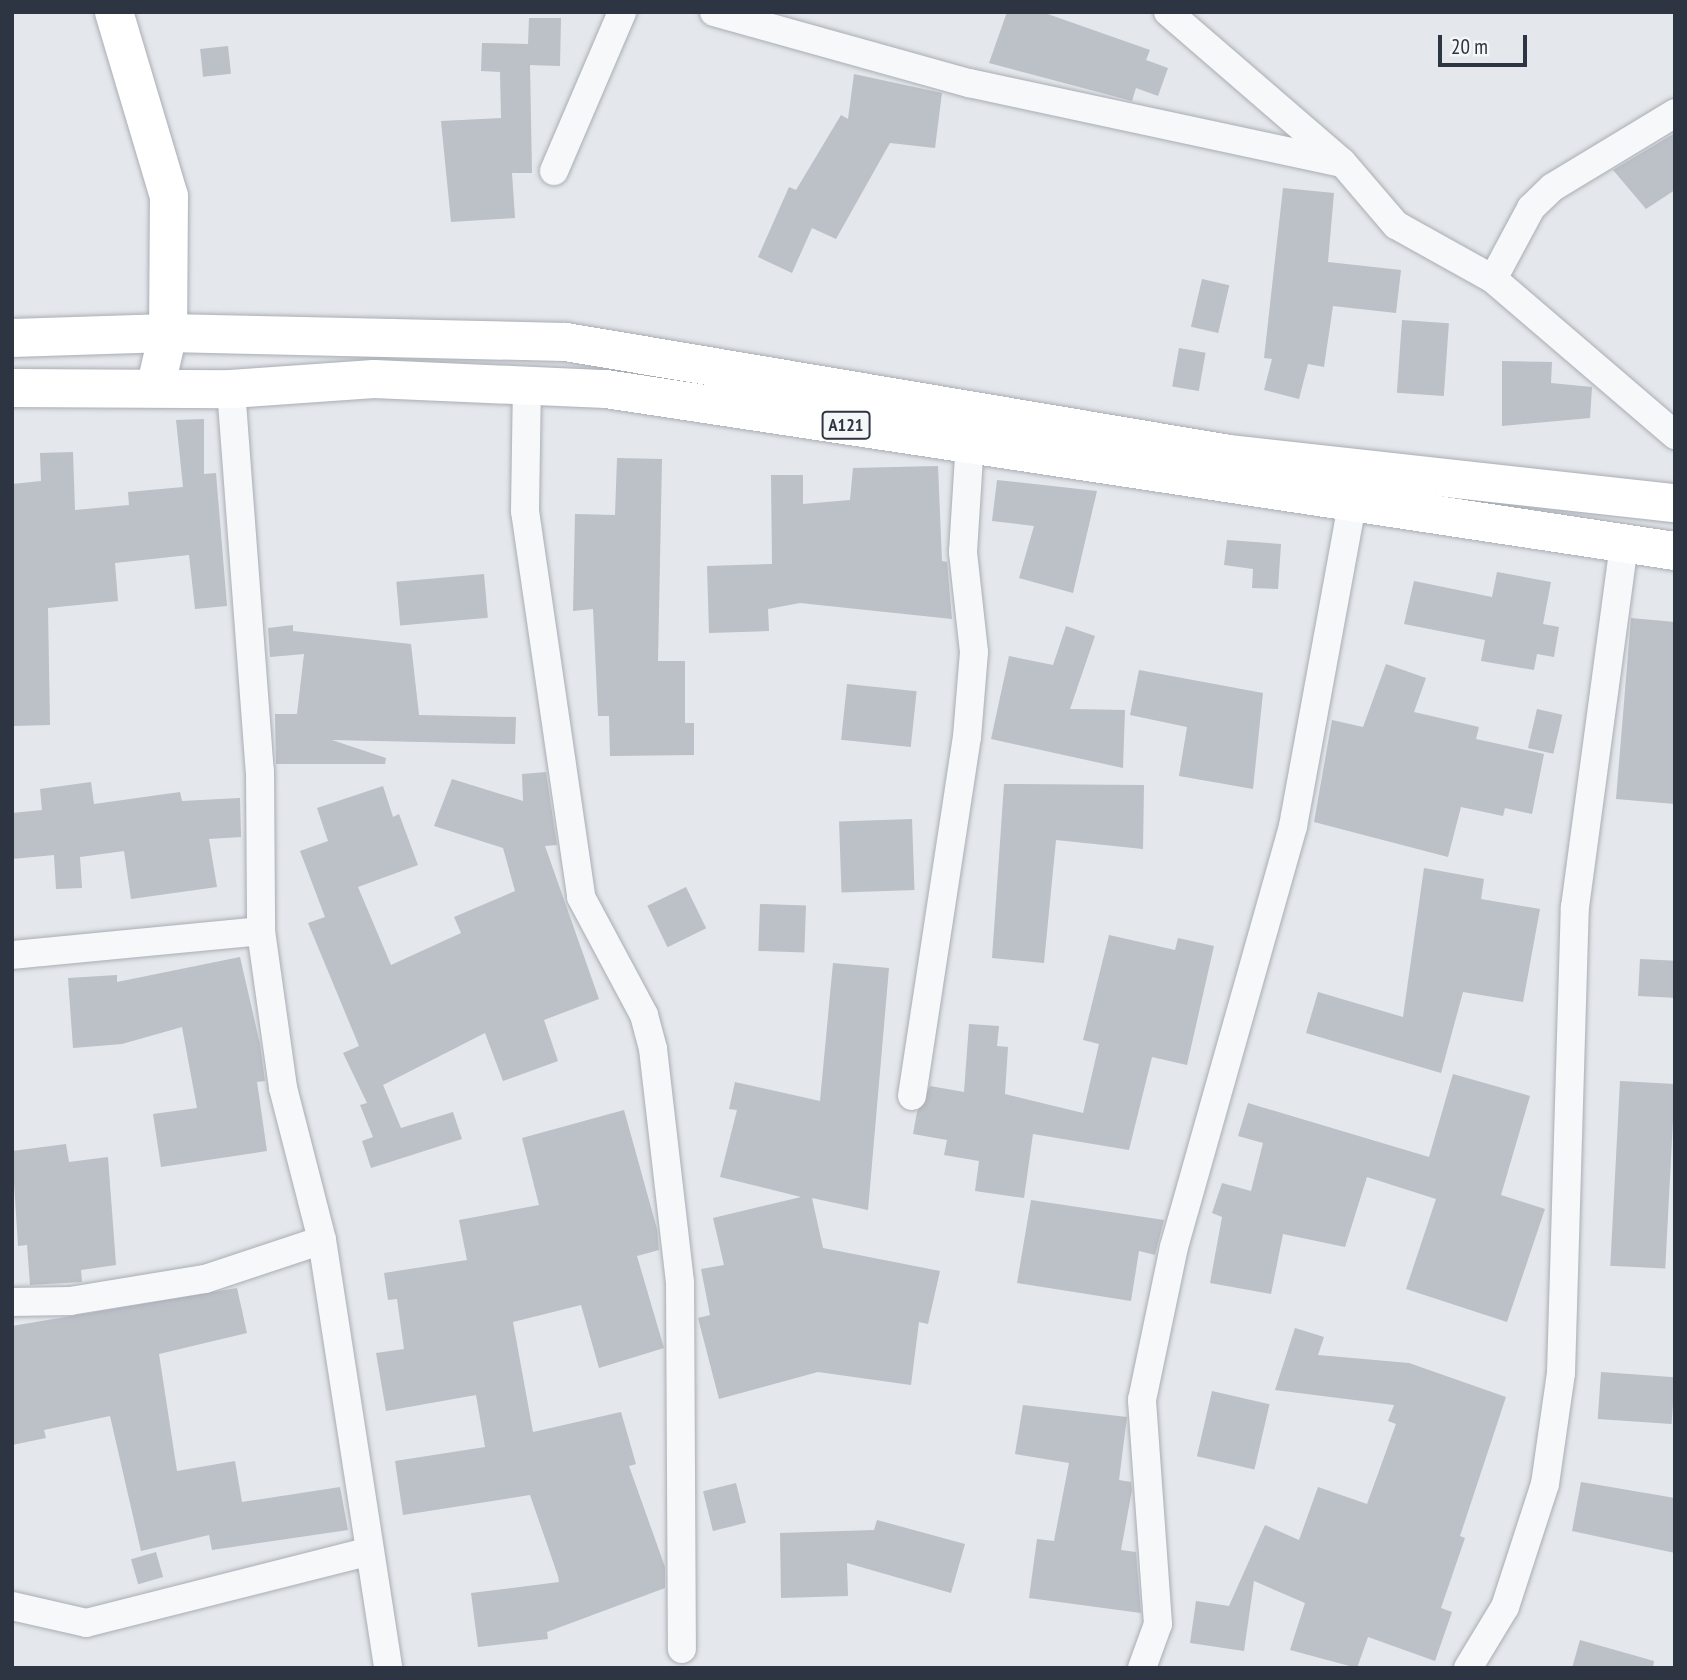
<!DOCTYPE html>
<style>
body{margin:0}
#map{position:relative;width:1687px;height:1680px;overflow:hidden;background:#e4e7eb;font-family:"PT Sans Narrow",sans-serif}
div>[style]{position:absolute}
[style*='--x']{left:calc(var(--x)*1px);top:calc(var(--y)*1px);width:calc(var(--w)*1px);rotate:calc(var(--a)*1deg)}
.building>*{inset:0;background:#bcc0c7;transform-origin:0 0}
.roads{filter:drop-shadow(0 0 2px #a9aeb5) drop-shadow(0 0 2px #a9aeb5)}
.street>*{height:28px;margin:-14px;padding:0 14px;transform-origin:14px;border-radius:14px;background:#f7f8f9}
.secondary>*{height:38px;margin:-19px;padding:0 19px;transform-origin:19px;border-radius:19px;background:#fff}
.primary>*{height:38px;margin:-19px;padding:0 19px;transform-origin:19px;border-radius:19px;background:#fff}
span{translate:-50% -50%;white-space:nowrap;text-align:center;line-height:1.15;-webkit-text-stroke:7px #f4f6f8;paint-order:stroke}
.shield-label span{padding:2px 5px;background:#f4f6f8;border:2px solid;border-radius:5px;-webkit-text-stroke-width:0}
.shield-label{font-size:18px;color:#2d3442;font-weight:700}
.frame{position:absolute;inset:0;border:14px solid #2d3442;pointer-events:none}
.scale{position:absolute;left:1438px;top:35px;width:89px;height:32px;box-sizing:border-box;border:4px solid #2d3442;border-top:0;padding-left:9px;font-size:21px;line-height:24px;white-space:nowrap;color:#2d3442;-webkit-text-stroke:5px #f4f6f8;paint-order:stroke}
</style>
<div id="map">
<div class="building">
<i style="clip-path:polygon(1007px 12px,1042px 12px,1150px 50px,1146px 60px,1168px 68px,1158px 96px,1136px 88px,1132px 101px,989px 63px)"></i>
<i style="clip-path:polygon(529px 18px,561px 18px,560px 66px,530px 65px,532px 173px,512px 173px,515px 218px,451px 222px,441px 121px,501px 118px,500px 72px,481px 71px,482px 43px,528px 44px)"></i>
<i style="left:228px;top:46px;width:28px;height:28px;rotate:84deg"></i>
<i style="clip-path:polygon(854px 74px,942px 93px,935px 148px,890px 143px,836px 239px,812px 228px,792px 273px,758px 257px,789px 187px,796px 190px,841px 115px,848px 119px)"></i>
<i style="clip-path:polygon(1675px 133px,1675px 190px,1646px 209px,1613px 170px)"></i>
<i style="clip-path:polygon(1283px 188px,1334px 193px,1328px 262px,1401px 270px,1396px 313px,1333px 306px,1324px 367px,1308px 364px,1299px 399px,1264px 390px,1272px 359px,1264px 358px)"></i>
<i style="left:1202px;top:279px;width:28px;height:49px;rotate:13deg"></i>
<i style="left:1402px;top:320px;width:47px;height:73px;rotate:4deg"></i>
<i style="left:1179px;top:348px;width:27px;height:39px;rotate:10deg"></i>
<i style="clip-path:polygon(1502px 361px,1552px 362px,1551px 383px,1592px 387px,1590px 418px,1502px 426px)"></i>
<i style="clip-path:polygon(204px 419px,204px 474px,216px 473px,227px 606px,195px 609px,189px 555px,115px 563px,118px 601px,48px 608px,50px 725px,12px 726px,12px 484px,41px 481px,40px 453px,73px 452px,75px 510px,129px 505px,128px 492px,183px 487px,176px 420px)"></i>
<i style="clip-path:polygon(617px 458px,662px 459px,658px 661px,685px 661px,685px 723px,694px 723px,694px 755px,610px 756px,609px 716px,598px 716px,593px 609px,573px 611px,575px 514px,615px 515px)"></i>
<i style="clip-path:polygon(938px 466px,942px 561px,947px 562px,952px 619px,800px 603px,768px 609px,769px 631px,709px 633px,707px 566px,772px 564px,771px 475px,803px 475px,803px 504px,850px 500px,853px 468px)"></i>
<i style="clip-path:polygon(997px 480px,1097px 491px,1073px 593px,1019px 578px,1034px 526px,992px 521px)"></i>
<i style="clip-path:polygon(1227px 540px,1281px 544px,1278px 589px,1252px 588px,1253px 569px,1224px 565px)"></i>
<i style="clip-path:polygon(1497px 572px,1551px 582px,1543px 624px,1559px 627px,1554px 657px,1537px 654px,1534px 670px,1481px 661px,1485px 640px,1404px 624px,1414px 581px,1492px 597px)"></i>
<i style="left:484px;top:574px;width:44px;height:88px;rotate:85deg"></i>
<i style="clip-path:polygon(1631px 618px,1675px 622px,1675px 804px,1616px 799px)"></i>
<i style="clip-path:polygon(293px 625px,293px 631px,411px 644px,419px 715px,516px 717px,515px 744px,332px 740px,386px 758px,385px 764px,276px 764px,275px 714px,297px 714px,304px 654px,270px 657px,268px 628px)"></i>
<i style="clip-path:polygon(1066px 626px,1095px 636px,1070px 709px,1125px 710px,1123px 768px,991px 739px,1009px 656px,1053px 665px)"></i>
<i style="clip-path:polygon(1386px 664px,1426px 678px,1414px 712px,1479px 727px,1476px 739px,1544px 754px,1532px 814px,1505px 808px,1503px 816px,1461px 807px,1448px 857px,1314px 822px,1332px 720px,1363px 727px)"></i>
<i style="clip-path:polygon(1139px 670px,1263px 693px,1253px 789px,1179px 776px,1187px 727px,1130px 715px)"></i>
<i style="left:847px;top:684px;width:70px;height:56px;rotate:6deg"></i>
<i style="left:1537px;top:709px;width:26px;height:40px;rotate:13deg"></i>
<i style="clip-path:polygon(546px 772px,557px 845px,545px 846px,599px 999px,544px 1020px,558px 1061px,503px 1081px,485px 1033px,383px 1085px,401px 1128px,453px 1112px,462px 1139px,371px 1168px,362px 1141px,373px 1137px,360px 1105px,367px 1103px,343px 1053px,359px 1046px,308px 923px,325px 917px,300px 851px,328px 841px,317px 808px,383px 786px,393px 817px,399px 814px,418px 865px,358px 887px,391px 965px,461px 933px,454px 917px,515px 891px,503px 848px,434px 826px,452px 779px,523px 801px,522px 774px)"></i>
<i style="clip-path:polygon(91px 782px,94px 804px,180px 792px,182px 801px,240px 798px,241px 837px,209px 839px,217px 887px,131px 899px,124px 851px,80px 857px,82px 888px,56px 889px,54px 855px,12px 859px,12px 813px,42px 810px,40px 789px)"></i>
<i style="clip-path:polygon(1004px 784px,1144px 785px,1143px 849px,1056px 840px,1044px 963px,992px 958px)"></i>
<i style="left:912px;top:819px;width:71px;height:73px;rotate:88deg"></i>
<i style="clip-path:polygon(1424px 868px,1484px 879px,1481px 899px,1540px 909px,1523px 1002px,1463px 992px,1441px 1073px,1306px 1033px,1318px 992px,1403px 1017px)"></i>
<i style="left:686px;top:887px;width:46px;height:43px;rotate:64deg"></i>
<i style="left:760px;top:904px;width:46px;height:47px;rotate:2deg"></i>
<i style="clip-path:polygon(1109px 935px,1175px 950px,1178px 938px,1214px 946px,1187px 1065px,1152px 1057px,1129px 1150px,1033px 1134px,1024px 1198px,975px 1191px,979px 1161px,944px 1155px,947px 1140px,913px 1134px,917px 1112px,930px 1086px,964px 1092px,969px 1024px,999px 1026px,997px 1046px,1008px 1047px,1005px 1094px,1083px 1113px,1099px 1044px,1083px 1040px)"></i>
<i style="clip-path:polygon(240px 957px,260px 1044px,265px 1081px,257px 1082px,267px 1151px,161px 1167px,153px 1114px,197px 1108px,182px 1027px,122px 1044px,73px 1048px,68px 978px,117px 975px,117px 982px)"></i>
<i style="left:1640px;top:959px;width:35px;height:37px;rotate:3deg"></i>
<i style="clip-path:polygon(833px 963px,889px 968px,868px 1210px,812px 1198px,823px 1248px,940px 1271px,928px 1324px,919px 1322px,911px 1385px,818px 1372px,719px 1399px,698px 1318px,710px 1315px,701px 1269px,724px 1265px,713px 1218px,801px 1197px,720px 1177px,737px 1110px,729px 1109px,735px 1082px,820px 1101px)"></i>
<i style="clip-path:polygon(1453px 1074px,1530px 1096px,1501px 1195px,1545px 1209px,1507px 1322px,1406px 1289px,1436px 1199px,1367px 1177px,1345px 1247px,1283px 1234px,1271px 1294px,1210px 1283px,1222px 1217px,1212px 1213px,1222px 1183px,1251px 1191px,1263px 1143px,1238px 1136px,1248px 1103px,1429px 1157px)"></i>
<i style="left:1620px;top:1081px;width:55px;height:185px;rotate:3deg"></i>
<i style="clip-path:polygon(624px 1110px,657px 1229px,659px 1250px,637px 1256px,664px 1348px,599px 1368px,581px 1305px,513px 1322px,533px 1432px,621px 1412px,636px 1464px,629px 1466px,665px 1567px,665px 1588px,547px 1632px,548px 1639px,478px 1647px,471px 1593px,559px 1582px,558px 1576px,530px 1495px,403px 1515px,395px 1461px,485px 1447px,476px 1395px,386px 1411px,376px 1353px,404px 1349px,397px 1299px,388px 1300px,384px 1273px,467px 1260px,459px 1220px,539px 1205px,522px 1138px)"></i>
<i style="clip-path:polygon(66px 1144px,69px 1162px,108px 1157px,116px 1265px,81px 1270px,82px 1282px,30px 1285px,27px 1245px,18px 1246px,12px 1151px)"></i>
<i style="clip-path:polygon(1031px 1200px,1164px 1220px,1155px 1255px,1139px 1251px,1131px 1301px,1017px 1283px)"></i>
<i style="clip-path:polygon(237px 1288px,247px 1333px,159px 1354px,177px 1471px,235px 1461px,242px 1502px,340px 1487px,348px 1530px,212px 1550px,209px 1535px,141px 1551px,110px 1416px,44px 1430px,46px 1438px,12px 1445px,12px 1326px)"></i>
<i style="clip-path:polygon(1295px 1328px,1324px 1337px,1318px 1355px,1409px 1363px,1506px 1397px,1460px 1536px,1465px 1538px,1441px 1608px,1452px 1612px,1435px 1661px,1368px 1637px,1357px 1668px,1290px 1650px,1305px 1603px,1254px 1581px,1244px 1651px,1190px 1643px,1196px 1601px,1229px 1606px,1265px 1525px,1299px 1540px,1318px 1487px,1367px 1504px,1396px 1424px,1388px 1421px,1394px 1405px,1275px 1390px)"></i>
<i style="left:1601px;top:1372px;width:74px;height:47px;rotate:4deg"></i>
<i style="left:1212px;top:1391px;width:59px;height:67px;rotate:13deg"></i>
<i style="clip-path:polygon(1023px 1405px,1127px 1417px,1119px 1480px,1131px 1482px,1132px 1490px,1121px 1550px,1136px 1552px,1141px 1613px,1029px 1598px,1037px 1539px,1054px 1541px,1069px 1463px,1015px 1454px)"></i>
<i style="clip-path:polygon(1581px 1482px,1675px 1498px,1675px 1553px,1572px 1531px)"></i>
<i style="left:736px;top:1483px;width:41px;height:34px;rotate:76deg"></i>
<i style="clip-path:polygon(877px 1520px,965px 1544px,951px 1593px,847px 1563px,848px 1596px,781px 1598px,780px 1533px,874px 1530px)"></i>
<i style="left:156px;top:1552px;width:26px;height:26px;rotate:74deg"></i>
<i style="clip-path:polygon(1580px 1640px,1654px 1661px,1653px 1668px,1572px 1668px)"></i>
</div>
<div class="roads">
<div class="street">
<i style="--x:714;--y:12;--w:265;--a:15.6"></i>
<i style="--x:969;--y:83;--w:378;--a:12.1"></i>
<i style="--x:1168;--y:12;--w:230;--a:40.8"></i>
<i style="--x:1342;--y:162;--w:83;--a:49.4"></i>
<i style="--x:1396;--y:225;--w:111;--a:29.1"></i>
<i style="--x:1493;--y:279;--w:240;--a:40.6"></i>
<i style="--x:554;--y:171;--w:173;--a:-66.8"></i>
<i style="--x:1493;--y:279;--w:81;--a:-61.8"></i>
<i style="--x:1531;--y:208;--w:30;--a:-44"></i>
<i style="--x:1553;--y:187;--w:143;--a:-31.2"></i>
<i style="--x:527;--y:382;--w:129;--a:90.9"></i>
<i style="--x:525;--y:511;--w:390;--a:81.7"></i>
<i style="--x:581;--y:897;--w:134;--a:61.9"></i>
<i style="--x:644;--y:1015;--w:35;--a:75"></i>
<i style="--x:653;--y:1049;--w:236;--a:83.4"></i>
<i style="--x:680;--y:1283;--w:366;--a:89.7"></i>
<i style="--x:231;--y:389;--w:383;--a:85.7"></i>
<i style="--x:260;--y:771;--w:160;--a:89.6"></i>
<i style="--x:261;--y:931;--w:159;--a:82"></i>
<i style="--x:283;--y:1088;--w:157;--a:75.6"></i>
<i style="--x:322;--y:1240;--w:433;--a:81.2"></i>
<i style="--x:12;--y:955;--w:250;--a:-5.5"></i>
<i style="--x:912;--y:1096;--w:363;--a:-81.3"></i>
<i style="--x:967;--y:737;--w:85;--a:-85.3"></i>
<i style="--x:974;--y:652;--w:101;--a:-96.3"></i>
<i style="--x:963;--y:552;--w:110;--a:-86.4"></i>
<i style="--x:12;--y:1302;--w:58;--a:-1"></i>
<i style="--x:70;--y:1301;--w:137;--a:-9.3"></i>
<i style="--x:205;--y:1279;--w:123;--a:-18.4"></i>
<i style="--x:12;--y:1606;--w:76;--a:12.9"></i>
<i style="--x:86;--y:1623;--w:290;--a:-14.2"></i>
<i style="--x:1142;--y:1668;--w:47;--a:-70"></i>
<i style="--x:1158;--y:1624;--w:225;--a:-94.1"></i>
<i style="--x:1142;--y:1400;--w:156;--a:-78.2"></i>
<i style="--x:1174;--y:1247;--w:437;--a:-74.2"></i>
<i style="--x:1293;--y:826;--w:332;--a:-79.6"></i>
<i style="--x:1468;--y:1668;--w:71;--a:-58.8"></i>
<i style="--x:1505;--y:1607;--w:129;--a:-72"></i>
<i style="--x:1545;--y:1484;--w:112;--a:-81.8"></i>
<i style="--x:1561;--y:1373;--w:466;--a:-88.3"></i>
<i style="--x:1575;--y:907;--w:364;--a:-82.3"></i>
</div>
<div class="secondary">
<i style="--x:114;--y:12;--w:192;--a:73.4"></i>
<i style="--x:169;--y:196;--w:137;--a:90.4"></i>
<i style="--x:168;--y:333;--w:53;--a:103"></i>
</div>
<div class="primary">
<i style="--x:12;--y:338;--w:156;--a:-1.8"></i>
<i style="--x:168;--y:333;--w:398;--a:1.3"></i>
<i style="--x:566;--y:342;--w:672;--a:9.59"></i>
<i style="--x:1229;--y:454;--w:449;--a:6.3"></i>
<i style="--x:12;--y:388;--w:219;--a:0.3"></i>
<i style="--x:231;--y:389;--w:143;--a:-4"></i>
<i style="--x:374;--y:379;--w:232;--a:2.5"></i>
<i style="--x:606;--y:389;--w:1081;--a:8.62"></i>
</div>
</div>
<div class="shield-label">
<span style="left:846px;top:425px">A121</span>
</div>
<div class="frame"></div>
<div class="scale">20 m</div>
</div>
